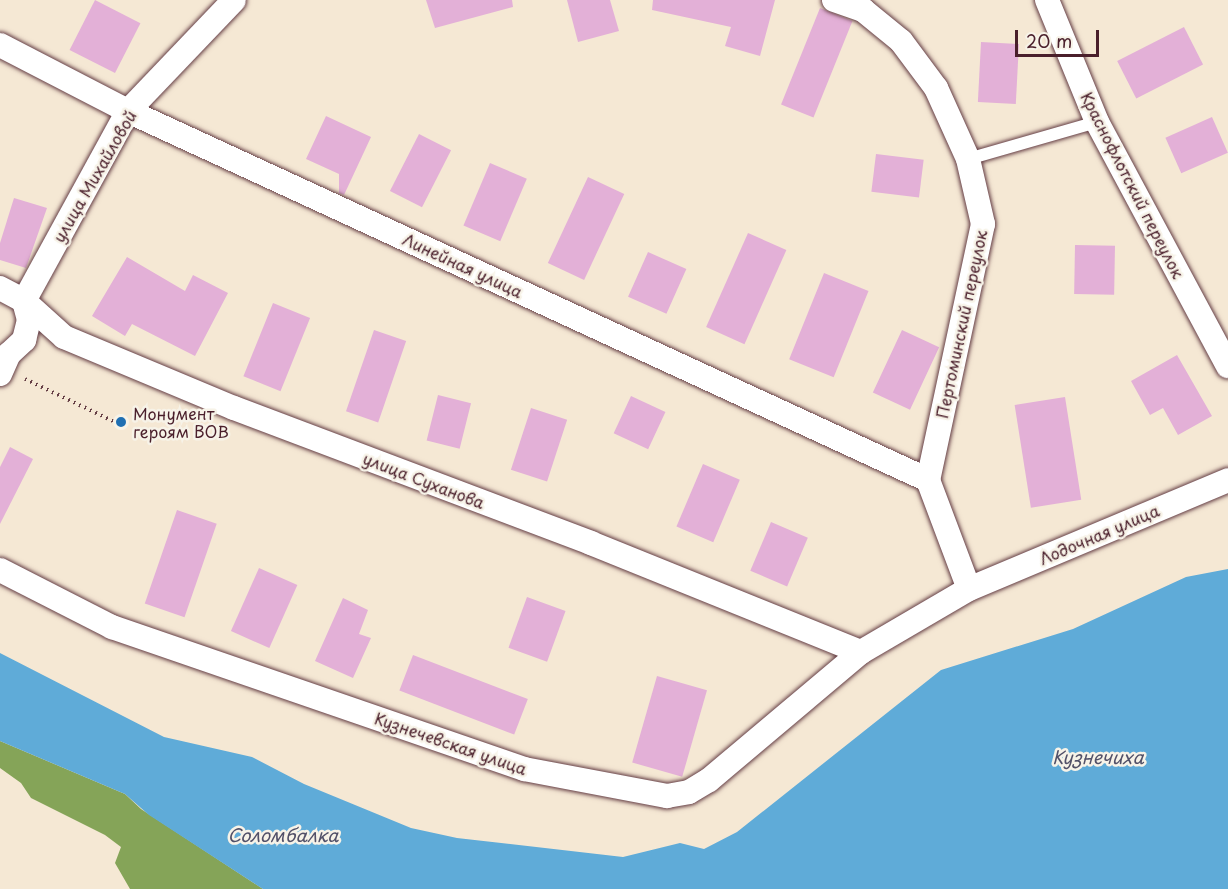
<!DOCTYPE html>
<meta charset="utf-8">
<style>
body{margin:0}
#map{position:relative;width:1228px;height:889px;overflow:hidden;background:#f5e8d4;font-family:"Playpen Sans",sans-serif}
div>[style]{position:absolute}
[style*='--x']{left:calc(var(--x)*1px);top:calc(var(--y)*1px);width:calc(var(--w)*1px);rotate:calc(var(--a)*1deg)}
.forest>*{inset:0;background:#85a458}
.water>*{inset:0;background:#5fabd8}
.building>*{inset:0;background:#e3b0d7;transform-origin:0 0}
.path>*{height:4px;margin-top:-2px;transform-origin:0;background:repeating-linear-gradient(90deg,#643d44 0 1.5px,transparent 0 6px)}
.roads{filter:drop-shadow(0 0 2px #643d44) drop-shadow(0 0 2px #643d44)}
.lane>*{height:12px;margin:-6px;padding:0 6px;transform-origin:6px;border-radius:6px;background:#fff}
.street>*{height:24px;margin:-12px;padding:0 12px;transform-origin:12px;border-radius:12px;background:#fff}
.dots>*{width:16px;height:16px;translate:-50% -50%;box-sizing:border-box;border:3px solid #f7f3e8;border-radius:50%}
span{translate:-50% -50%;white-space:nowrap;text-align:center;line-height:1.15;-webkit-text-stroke:5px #f7f3e8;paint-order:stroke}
.street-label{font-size:16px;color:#4a1f2b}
.poi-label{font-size:16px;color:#4a1f2b}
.left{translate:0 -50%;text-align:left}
.water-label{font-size:18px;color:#515068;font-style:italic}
.scale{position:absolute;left:1015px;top:30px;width:84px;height:27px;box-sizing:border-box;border:3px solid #4a1f2b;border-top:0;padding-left:8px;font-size:18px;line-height:21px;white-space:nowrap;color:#4a1f2b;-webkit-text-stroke:4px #f7f3e8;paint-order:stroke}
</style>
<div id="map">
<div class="forest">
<i style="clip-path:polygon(0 741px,125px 794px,141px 809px,263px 889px,130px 889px,115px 863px,121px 847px,105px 835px,31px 798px,21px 783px,0 768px)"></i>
</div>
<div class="water">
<i style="clip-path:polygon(1228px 569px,1228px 889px,263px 889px,149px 815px,125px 794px,0 741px,0 653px,164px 737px,252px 757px,304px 784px,411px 828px,457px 838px,623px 857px,680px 843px,704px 849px,737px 832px,941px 670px,1073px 629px,1186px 577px)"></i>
</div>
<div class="building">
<i style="left:95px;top:0;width:51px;height:56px;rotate:27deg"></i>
<i style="clip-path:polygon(426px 0,512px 0,513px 7px,435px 28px)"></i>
<i style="clip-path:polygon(567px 0,610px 0,619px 31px,578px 42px)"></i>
<i style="clip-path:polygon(653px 0,775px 0,760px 56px,725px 46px,731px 27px,652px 10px)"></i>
<i style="left:820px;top:8px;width:35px;height:104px;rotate:22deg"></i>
<i style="left:1184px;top:27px;width:42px;height:75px;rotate:63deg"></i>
<i style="left:981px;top:42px;width:38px;height:60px;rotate:3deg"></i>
<i style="clip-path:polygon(326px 116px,371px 137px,344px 195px,339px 193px,339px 174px,306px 159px)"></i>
<i style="left:1212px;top:117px;width:39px;height:51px;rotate:66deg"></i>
<i style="left:419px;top:134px;width:36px;height:64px;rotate:27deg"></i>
<i style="left:876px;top:154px;width:48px;height:38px;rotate:7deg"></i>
<i style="left:490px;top:163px;width:40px;height:68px;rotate:23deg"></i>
<i style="left:588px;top:177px;width:40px;height:95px;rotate:25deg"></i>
<i style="clip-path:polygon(14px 198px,47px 208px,26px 268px,0 260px,0 243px)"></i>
<i style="left:748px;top:233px;width:42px;height:103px;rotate:24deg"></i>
<i style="left:1075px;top:245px;width:40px;height:49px;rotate:1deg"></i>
<i style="left:648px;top:252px;width:42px;height:49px;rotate:24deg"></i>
<i style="clip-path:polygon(127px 257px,185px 291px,193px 275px,228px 293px,195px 356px,132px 324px,125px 336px,92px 316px)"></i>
<i style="left:824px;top:273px;width:48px;height:93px;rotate:22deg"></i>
<i style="left:273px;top:303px;width:40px;height:79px;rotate:22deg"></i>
<i style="left:374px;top:330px;width:34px;height:86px;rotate:19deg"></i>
<i style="left:902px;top:330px;width:41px;height:69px;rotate:25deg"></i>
<i style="clip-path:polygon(1177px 355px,1212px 416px,1178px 435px,1163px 408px,1150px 415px,1131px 381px)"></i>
<i style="left:438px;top:395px;width:34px;height:47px;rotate:14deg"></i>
<i style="left:631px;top:396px;width:38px;height:41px;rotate:25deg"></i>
<i style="left:1065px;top:397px;width:104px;height:51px;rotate:81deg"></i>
<i style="left:531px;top:408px;width:38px;height:65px;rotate:18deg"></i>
<i style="clip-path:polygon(10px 447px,33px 459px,0 524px,0 467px)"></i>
<i style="left:703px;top:464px;width:40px;height:68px;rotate:23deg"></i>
<i style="left:177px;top:510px;width:42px;height:99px;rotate:19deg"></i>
<i style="left:771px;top:522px;width:40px;height:53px;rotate:23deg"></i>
<i style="left:259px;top:568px;width:42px;height:69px;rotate:24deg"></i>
<i style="left:527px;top:597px;width:41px;height:54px;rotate:20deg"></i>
<i style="clip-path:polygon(343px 598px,368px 610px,359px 634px,371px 638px,353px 678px,315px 661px)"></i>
<i style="left:413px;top:655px;width:123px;height:38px;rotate:21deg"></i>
<i style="left:657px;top:676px;width:52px;height:90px;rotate:16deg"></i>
</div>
<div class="path">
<i style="--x:25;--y:379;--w:98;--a:25.5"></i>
</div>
<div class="roads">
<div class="lane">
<i style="--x:968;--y:159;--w:134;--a:-16"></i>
</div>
<div class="street">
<i style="--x:834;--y:0;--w:31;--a:19"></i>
<i style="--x:863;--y:10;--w:49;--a:39.2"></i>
<i style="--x:901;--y:41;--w:59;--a:53.3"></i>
<i style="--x:936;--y:88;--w:78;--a:65.7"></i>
<i style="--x:968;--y:159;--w:67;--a:77"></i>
<i style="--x:983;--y:224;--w:262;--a:102.1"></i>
<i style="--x:928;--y:480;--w:116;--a:69.4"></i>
<i style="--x:1047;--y:0;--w:132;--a:67.7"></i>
<i style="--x:1097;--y:122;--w:277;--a:61.8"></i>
<i style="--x:0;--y:45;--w:144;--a:27.3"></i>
<i style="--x:128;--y:111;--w:881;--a:24.76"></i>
<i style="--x:0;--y:288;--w:27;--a:28"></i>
<i style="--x:24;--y:301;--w:54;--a:42"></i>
<i style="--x:64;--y:337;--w:184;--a:22.7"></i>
<i style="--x:234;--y:408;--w:382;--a:20.7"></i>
<i style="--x:591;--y:543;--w:291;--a:22"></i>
<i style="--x:0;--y:374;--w:22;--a:-66"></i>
<i style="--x:9;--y:354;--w:21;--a:-43"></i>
<i style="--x:24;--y:340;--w:21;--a:-76"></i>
<i style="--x:29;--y:320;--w:20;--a:-105"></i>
<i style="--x:24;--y:301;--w:217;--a:-61.3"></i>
<i style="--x:128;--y:111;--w:153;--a:-46.3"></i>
<i style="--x:0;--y:570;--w:126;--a:27"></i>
<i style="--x:112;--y:627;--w:436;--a:19"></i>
<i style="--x:524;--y:769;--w:146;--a:10.7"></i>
<i style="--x:667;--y:796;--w:22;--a:-10"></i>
<i style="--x:689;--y:792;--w:23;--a:-31"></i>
<i style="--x:709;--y:780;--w:199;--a:-40.1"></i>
<i style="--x:861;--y:652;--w:125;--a:-30.3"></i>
<i style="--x:969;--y:589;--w:281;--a:-22.8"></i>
</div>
</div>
<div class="dots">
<i style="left:121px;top:422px;background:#1f6fb2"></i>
</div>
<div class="street-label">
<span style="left:94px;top:176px;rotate:-60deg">улица Михайловой</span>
<span style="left:1133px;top:185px;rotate:63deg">Краснофлотский переулок</span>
<span style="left:463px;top:265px;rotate:25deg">Линейная улица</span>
<span style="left:961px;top:324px;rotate:-78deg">Пертоминский переулок</span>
<span style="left:424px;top:480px;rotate:21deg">улица Суханова</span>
<span style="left:1099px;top:534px;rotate:-23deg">Лодочная улица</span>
<span style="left:451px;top:743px;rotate:19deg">Кузнечевская улица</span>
</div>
<div class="poi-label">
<span class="left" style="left:133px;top:422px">Монумент<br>героям ВОВ</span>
</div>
<div class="water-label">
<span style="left:1098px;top:757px">Кузнечиха</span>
<span style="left:283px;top:835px">Соломбалка</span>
</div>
<div class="scale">20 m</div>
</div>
